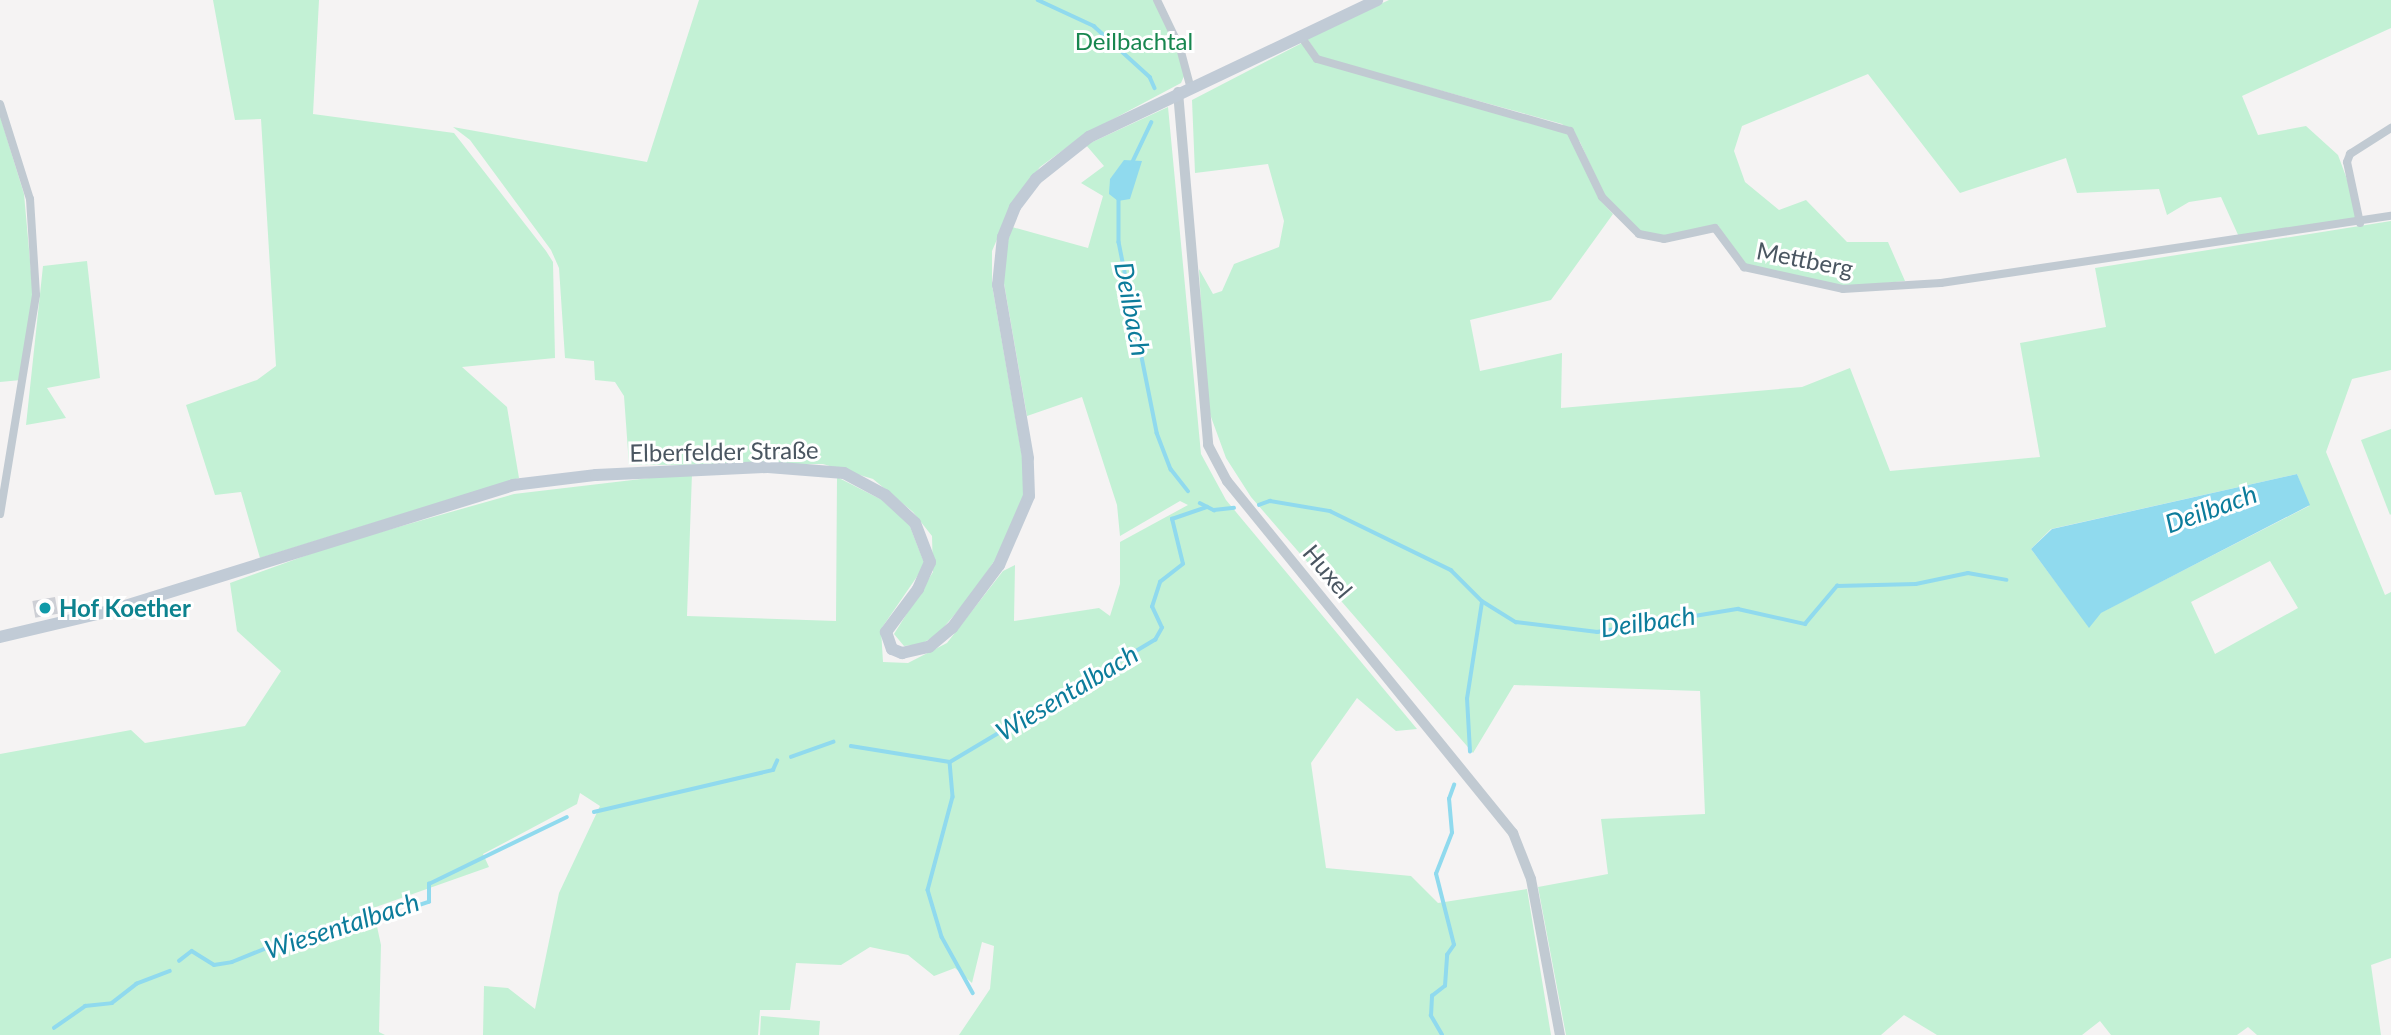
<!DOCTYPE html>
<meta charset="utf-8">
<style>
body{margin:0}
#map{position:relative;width:2391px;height:1035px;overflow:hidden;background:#f5f3f3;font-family:Lato,sans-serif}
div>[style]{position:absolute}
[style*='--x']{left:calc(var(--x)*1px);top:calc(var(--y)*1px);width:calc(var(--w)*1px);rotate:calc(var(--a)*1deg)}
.green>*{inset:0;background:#c3f1d5}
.water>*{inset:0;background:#90daee}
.stream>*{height:3.5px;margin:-1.75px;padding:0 1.75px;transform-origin:1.75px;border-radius:1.75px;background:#90daee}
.building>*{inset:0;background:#cdcfd5;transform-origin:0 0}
.minor>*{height:8px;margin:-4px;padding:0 4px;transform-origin:4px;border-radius:4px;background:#c1cad2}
.tertiary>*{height:10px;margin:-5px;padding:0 5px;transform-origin:5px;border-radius:5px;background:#c1cad2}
.secondary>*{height:12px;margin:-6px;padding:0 6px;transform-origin:6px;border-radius:6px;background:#c1cbd6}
.dots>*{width:19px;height:19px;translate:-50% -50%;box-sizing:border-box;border:4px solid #fff;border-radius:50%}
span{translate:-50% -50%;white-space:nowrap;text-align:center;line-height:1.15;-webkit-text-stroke:6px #fff;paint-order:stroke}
.park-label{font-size:24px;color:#17864f}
.street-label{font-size:24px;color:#4a5661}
.culture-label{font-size:24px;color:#0d838f;font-weight:700}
.left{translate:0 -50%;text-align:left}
.water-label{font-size:26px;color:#0c7c9b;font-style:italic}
</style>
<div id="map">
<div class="green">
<i style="clip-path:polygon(213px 0,319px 0,313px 114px,454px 133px,546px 251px,553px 262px,555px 358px,462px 367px,507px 407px,519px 478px,260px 558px,241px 492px,215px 495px,186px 405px,257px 380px,276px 366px,261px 119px,235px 120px)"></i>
<i style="clip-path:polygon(699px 0,1156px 0,1180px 38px,1188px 67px,1181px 83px,1085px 134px,1040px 167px,1014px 200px,992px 251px,992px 285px,1026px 479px,1024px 494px,997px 557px,969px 598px,937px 635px,921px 644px,904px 646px,894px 634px,933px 572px,932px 536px,913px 512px,873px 479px,823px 464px,629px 465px,624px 396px,615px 382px,595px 380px,594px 361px,565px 358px,559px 268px,551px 250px,470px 140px,453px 127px,647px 162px)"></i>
<i style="clip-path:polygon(1389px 0,2391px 0,2391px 28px,2242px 96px,2258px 135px,2306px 126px,2338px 155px,2361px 217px,2239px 237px,2221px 197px,2189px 202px,2167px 215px,2159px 189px,2077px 193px,2066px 158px,1960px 193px,1868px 74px,1742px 126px,1734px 151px,1745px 182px,1779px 210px,1806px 200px,1847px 242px,1888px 242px,1905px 281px,1846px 287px,1747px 265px,1732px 251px,1718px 225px,1664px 236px,1640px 231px,1604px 195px,1580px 142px,1562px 124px,1319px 57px,1307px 38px)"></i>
<i style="clip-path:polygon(evenodd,1302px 43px,1316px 60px,1569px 133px,1599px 199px,1613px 214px,1551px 300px,1470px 320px,1480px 371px,1562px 353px,1561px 408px,1802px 387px,1850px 368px,1890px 471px,2040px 457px,2020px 343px,2106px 327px,2095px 268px,2391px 221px,2391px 370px,2352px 379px,2326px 452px,2385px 595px,2391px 592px,2391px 958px,2371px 965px,2381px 1035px,2257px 1035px,2248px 1027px,2237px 1035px,2111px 1035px,2100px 1021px,2082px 1035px,1937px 1035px,1904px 1015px,1881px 1035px,1566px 1035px,1538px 887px,1608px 874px,1601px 819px,1705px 814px,1700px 691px,1514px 685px,1473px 753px,1251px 497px,1226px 458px,1207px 406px,1199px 269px,1213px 294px,1222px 291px,1234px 264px,1279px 247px,1284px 221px,1268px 164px,1195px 173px,1192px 100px,1302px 43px,2297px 474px,2309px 506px,2100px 613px,2089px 627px,2031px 549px,2051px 529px,2297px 474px,1302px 43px,2270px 561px,2298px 608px,2215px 654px,2191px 602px,2270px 561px)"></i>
<i style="clip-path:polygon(1168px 107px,1201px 454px,1226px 500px,1417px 729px,1396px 731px,1357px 698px,1311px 763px,1326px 868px,1411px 876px,1438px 903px,1527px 889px,1551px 1035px,959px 1035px,990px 989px,994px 946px,982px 942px,972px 983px,955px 968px,934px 976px,908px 955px,870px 947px,841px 965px,796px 963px,790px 1010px,760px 1010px,758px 1035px,483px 1035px,484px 986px,508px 988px,535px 1009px,559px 893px,600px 806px,580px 793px,577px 804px,483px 854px,489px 867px,373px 908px,381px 945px,379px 1032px,385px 1035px,0 1035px,0 754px,131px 730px,145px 743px,245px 726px,281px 671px,237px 631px,230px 583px,335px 545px,514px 494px,692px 473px,687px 616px,836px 621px,837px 477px,882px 500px,909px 524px,925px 565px,881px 629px,883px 662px,908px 663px,947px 643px,1003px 571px,1015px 565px,1014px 621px,1099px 608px,1110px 616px,1120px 584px,1120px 542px,1188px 505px,1180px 501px,1120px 536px,1117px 505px,1082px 397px,1027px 416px,1001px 266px,1012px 227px,1088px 248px,1103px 196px,1081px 183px,1104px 166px,1086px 145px)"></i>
<i style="clip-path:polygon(0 116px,24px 194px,33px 294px,21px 380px,0 382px)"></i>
<i style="clip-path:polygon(87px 261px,100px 378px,47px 388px,66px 418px,26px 425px,43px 266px)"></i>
<i style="clip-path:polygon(2391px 429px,2391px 514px,2390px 515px,2361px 440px)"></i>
<i style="clip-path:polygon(761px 1016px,820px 1021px,819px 1035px,760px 1035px)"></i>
</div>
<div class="water">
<i style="clip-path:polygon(1124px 160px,1142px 161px,1130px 199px,1118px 201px,1109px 194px,1110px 179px)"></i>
<i style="clip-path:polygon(2297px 474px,2310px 505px,2101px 613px,2089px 628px,2031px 549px,2052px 529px)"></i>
</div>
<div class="stream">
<i style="--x:1038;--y:0;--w:62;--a:24.9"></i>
<i style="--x:1094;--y:26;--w:76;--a:42.3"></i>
<i style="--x:1150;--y:77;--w:12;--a:66"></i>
<i style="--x:1131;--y:165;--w:47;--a:-64.5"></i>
<i style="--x:1119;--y:198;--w:44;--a:90"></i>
<i style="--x:1119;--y:242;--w:195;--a:78.7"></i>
<i style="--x:1157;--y:433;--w:39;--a:69"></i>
<i style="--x:1171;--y:469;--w:28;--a:52"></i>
<i style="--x:1200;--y:503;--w:16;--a:27"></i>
<i style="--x:1214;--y:510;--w:20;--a:-6"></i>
<i style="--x:1259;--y:505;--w:12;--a:-20"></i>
<i style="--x:1270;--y:501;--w:61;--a:9.5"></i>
<i style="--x:1330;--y:511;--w:135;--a:26"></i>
<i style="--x:1451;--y:570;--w:44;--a:45"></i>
<i style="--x:1482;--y:601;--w:40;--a:32"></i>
<i style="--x:1516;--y:622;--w:82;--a:7"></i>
<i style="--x:1597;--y:632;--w:143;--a:-9.3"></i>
<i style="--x:1738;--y:609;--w:69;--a:12.6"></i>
<i style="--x:1805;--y:624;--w:50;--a:-49.9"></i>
<i style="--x:1837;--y:586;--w:79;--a:-1.5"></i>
<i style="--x:1916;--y:584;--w:53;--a:-11.9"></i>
<i style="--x:1968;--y:573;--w:39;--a:10"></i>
<i style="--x:851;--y:746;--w:100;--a:9.2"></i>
<i style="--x:950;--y:762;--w:239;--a:-30.8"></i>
<i style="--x:1155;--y:640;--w:14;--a:-60"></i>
<i style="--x:1162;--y:628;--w:23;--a:-115"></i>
<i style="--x:1152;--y:607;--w:26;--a:-72"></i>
<i style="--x:1160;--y:582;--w:29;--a:-38"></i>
<i style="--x:1183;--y:564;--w:46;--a:-103.7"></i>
<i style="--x:1172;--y:519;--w:37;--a:-19"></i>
<i style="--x:1470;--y:752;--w:53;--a:-93.2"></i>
<i style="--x:1467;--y:699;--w:98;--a:-81.2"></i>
<i style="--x:791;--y:757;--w:45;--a:-19.7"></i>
<i style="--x:950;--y:762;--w:35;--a:85"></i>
<i style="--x:953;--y:797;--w:96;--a:105"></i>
<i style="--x:928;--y:890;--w:49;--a:73.4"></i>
<i style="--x:942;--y:937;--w:64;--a:61"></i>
<i style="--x:594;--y:812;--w:184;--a:-13.2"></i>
<i style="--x:773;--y:770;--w:10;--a:-66"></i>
<i style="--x:410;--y:908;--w:20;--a:-18"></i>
<i style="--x:429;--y:902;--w:18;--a:-90"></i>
<i style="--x:429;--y:884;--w:153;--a:-25.9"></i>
<i style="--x:179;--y:961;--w:16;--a:-38"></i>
<i style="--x:192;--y:951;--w:26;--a:32"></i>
<i style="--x:214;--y:965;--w:18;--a:-9"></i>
<i style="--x:232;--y:962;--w:72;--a:-21.9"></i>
<i style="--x:299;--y:935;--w:103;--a:-14"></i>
<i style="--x:54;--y:1028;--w:38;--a:-35"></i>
<i style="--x:85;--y:1006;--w:27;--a:-6"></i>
<i style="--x:112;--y:1003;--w:31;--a:-38"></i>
<i style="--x:136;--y:984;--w:36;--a:-21"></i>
<i style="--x:1442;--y:1035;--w:22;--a:-120"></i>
<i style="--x:1431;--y:1016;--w:20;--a:-87"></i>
<i style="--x:1432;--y:996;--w:16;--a:-38"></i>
<i style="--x:1445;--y:986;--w:31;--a:-86"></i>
<i style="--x:1447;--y:955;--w:12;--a:-55"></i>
<i style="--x:1454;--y:945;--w:73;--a:-104.2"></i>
<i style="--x:1436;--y:874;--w:44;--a:-68.7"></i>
<i style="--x:1452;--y:833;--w:34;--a:-95"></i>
<i style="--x:1449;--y:799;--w:15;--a:-70"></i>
</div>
<div class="building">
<i style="left:55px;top:597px;width:17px;height:23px;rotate:80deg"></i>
</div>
<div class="minor">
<i style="--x:1157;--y:0;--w:53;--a:64.4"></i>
<i style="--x:1180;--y:48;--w:39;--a:75"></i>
<i style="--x:1300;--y:35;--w:29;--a:55"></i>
<i style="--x:1317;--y:59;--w:263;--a:15.9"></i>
<i style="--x:1570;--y:131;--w:73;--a:64.1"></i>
<i style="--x:1602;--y:197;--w:52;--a:45"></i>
<i style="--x:1639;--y:234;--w:25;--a:11"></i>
<i style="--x:1664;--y:239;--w:52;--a:-12.2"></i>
<i style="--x:1715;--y:228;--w:49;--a:53.4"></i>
<i style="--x:1744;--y:267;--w:101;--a:12.5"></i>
<i style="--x:1843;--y:289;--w:98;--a:-3.5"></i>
<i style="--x:1941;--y:283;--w:455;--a:-8.5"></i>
<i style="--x:0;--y:104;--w:100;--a:72.5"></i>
<i style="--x:30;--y:199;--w:96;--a:86.4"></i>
<i style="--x:36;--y:295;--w:222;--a:99.3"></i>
<i style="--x:2360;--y:223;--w:62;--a:-102"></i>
<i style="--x:2347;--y:162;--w:9;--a:-69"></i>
<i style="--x:2350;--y:154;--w:49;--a:-32.4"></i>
</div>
<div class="tertiary">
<i style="--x:1178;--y:92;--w:354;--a:85.1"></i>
<i style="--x:1208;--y:445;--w:41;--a:62.2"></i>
<i style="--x:1227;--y:481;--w:454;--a:50.9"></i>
<i style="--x:1513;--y:833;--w:49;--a:68.6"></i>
<i style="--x:1531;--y:879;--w:159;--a:79.5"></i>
</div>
<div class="secondary">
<i style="--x:0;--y:637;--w:112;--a:-13.4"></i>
<i style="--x:109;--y:611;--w:423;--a:-17.3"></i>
<i style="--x:513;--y:485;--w:84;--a:-6.9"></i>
<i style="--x:596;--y:475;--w:172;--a:-2.7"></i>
<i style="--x:768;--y:467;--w:76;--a:4.5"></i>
<i style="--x:844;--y:473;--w:47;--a:28.2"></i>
<i style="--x:885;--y:495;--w:41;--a:43"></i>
<i style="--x:915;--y:523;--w:42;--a:69"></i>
<i style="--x:930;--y:562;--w:30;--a:114"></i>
<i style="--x:918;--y:589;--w:54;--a:126.7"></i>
<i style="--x:886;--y:632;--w:18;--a:71"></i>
<i style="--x:892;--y:649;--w:11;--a:22"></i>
<i style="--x:902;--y:653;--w:28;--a:-13"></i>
<i style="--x:929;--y:647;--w:30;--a:-40"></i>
<i style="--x:952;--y:628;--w:79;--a:-53.3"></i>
<i style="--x:999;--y:565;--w:75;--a:-66.5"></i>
<i style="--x:1029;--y:496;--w:38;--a:-92"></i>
<i style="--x:1028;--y:458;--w:176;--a:-99.8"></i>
<i style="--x:998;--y:285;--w:48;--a:-84.1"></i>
<i style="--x:1003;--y:237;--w:32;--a:-68"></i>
<i style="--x:1015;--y:207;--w:35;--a:-53"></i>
<i style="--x:1036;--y:179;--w:68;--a:-38.4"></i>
<i style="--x:1089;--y:137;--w:319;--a:-25.4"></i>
</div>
<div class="dots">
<i style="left:45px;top:608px;background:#0f9aa8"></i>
</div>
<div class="park-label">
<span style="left:1134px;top:41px">Deilbachtal</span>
</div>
<div class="street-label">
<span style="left:1805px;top:259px;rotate:11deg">Mettberg</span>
<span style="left:724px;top:451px;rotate:-1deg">Elberfelder Straße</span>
<span style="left:1328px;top:571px;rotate:50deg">Huxel</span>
</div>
<div class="culture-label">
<span class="left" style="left:59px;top:608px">Hof Koether</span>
</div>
<div class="water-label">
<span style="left:1132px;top:309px;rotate:79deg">Deilbach</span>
<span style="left:2211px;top:509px;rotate:-20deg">Deilbach</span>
<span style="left:1648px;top:622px;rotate:-8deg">Deilbach</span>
<span style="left:1067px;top:693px;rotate:-31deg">Wiesentalbach</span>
<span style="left:342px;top:926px;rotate:-18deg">Wiesentalbach</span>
</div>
</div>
